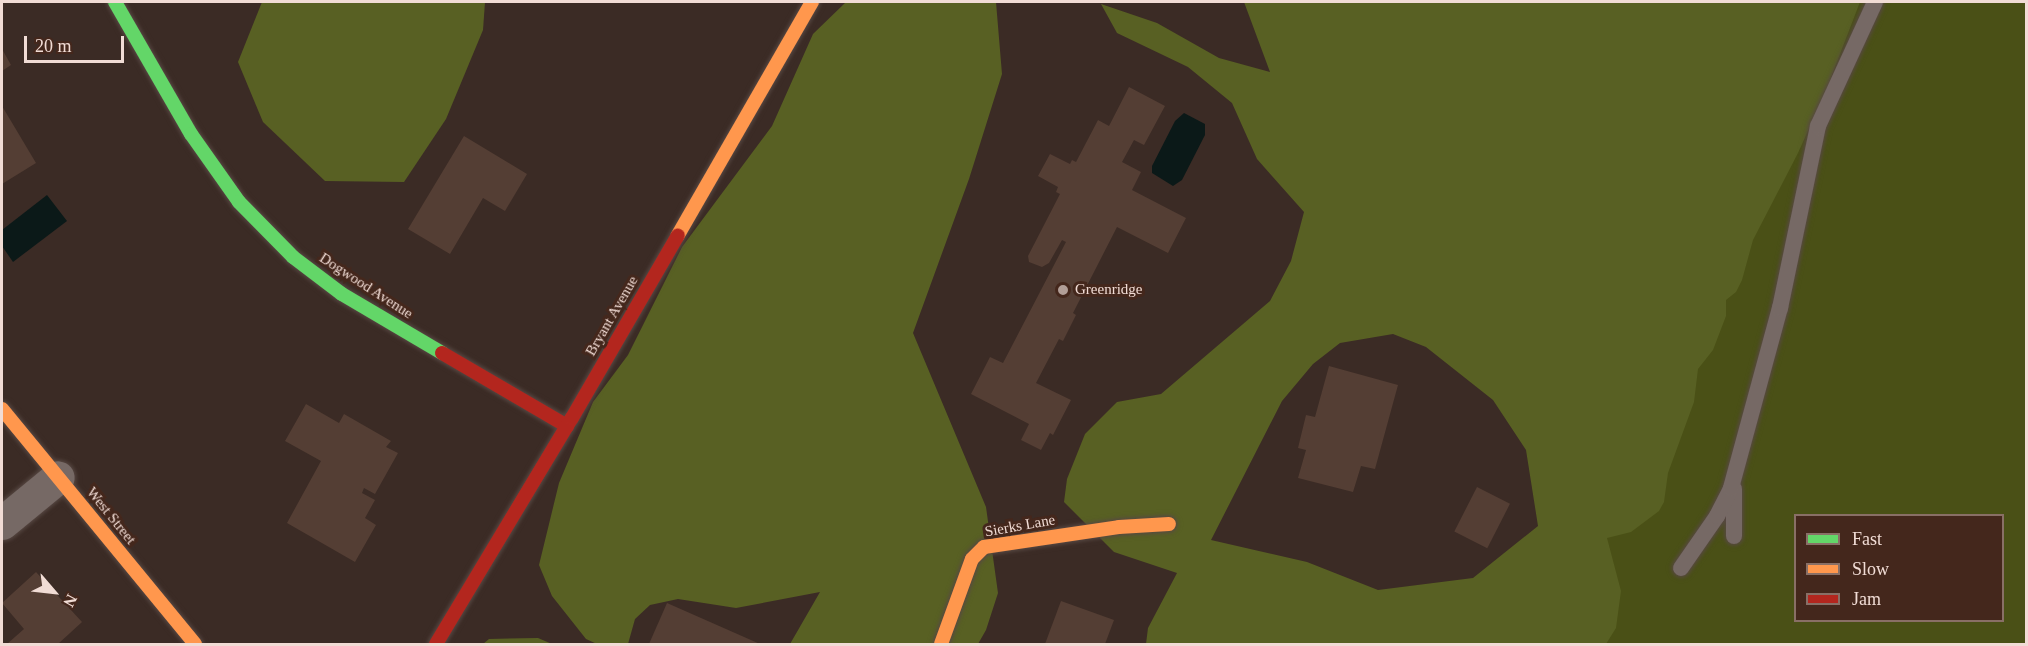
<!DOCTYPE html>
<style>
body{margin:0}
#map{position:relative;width:2028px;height:646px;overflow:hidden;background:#3b2b25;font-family:"Times New Roman",serif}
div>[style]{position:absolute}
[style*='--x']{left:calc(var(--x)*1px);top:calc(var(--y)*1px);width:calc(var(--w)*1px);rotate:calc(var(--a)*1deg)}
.green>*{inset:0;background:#4a5016}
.forest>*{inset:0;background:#586023}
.water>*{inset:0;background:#0b1918}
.building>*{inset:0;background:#543e34;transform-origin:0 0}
.roads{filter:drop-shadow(0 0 2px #574843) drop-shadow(0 0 2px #574843)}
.lane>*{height:16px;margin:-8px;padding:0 8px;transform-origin:8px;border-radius:8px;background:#766965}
.street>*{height:33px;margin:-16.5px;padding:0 16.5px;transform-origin:16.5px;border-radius:16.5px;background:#766965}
.fast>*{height:14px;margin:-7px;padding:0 7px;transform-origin:7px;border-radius:7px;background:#63d668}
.slow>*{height:14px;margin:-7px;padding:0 7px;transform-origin:7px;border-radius:7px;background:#ff974d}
.jam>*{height:14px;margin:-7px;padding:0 7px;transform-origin:7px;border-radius:7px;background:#b3261e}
.dots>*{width:16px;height:16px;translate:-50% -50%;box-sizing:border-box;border:3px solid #44271c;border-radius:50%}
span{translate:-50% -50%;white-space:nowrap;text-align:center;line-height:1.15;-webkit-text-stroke:6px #44271c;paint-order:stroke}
.street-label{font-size:15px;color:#f1dcd5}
.poi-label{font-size:15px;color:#f1dcd5}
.left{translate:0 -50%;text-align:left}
.frame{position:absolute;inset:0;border:3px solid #f1dcd5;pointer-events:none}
.legend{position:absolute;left:1794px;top:514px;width:210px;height:108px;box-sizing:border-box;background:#44271c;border:2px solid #896f66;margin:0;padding:8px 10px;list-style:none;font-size:18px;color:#f1dcd5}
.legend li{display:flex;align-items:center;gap:12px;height:30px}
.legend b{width:30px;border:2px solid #896f66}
.north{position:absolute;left:24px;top:562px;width:60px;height:60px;-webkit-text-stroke:4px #44271c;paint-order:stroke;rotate:118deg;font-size:16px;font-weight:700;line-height:24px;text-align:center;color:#f1dcd5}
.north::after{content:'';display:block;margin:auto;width:21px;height:27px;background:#f1dcd5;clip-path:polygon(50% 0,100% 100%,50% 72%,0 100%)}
.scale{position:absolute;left:24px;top:36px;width:100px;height:27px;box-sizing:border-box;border:3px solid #f1dcd5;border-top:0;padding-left:8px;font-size:18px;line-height:21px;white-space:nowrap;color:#f1dcd5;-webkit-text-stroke:4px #44271c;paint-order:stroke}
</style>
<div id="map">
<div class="green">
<i style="clip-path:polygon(evenodd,1833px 2px,2026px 2px,2026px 644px,1535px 644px,1833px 2px,1796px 516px,2002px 516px,2002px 620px,1796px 620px,1796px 516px)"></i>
</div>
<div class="forest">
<i style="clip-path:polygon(262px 2px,485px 2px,483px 30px,446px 119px,404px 182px,325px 181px,263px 122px,238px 62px)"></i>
<i style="clip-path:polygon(846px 2px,996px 2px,1002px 74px,969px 179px,913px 333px,986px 507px,998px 593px,986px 630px,978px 644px,790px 644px,820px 592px,736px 608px,678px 599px,650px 605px,635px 619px,628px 644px,597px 644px,586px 639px,552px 596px,539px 565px,559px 483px,593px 402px,628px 355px,682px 247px,772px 126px,813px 34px)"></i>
<i style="clip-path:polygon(evenodd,1244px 2px,1860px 2px,1825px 93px,1798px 153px,1753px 240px,1742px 280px,1736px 292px,1726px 300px,1726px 316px,1713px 350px,1698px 369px,1694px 402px,1668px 473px,1664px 502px,1659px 511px,1631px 532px,1607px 538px,1621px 591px,1616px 628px,1606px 644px,1146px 644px,1148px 628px,1177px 573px,1114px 552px,1064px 502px,1067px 479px,1085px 434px,1117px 402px,1161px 394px,1270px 301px,1291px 261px,1304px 212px,1257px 159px,1232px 103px,1188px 67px,1117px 33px,1101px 4px,1157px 23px,1219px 58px,1270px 72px,1244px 2px,1393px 334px,1426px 347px,1493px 400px,1526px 450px,1538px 526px,1473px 578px,1378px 590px,1307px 562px,1211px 540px,1282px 401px,1313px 364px,1340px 343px,1393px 334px)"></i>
<i style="clip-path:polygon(538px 638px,552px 644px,483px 644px,489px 639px)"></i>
</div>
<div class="water">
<i style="clip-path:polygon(1184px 113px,1205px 124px,1205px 135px,1182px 180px,1173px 186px,1152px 173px,1152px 166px,1175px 121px)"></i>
<i style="clip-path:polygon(47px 195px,67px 221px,13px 262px,2px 246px,2px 230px)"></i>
</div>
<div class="building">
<i style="clip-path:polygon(2px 49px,11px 65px,2px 71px)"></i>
<i style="clip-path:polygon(1129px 87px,1165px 106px,1144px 145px,1134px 140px,1122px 162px,1141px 172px,1132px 190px,1186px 218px,1168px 253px,1117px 227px,1073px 313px,1076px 315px,1063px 341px,1059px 339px,1036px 383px,1071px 400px,1053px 435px,1050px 433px,1041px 450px,1021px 440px,1029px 424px,971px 394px,990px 357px,1003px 363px,1066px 242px,1062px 240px,1049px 263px,1042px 267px,1029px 262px,1028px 256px,1060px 194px,1056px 192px,1058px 187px,1038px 176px,1050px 154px,1070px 164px,1072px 160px,1076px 162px,1098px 120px,1109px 126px)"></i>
<i style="clip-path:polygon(2px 106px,36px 163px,2px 184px)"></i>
<i style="clip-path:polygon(464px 136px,527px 174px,505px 211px,483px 198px,450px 254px,408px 229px)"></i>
<i style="clip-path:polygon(1329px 366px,1398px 385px,1375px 469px,1361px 466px,1353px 492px,1298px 478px,1306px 450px,1298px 448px,1306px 415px,1315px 417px)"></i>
<i style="clip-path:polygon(306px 404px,339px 423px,344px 414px,391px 441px,386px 447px,398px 453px,375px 494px,364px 488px,362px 493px,375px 500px,365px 518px,376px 525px,355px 562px,287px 523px,321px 461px,285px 441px)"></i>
<i style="left:1477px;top:487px;width:37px;height:50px;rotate:27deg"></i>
<i style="clip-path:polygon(36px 572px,82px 622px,58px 644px,7px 644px,24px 629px,2px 603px)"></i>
<i style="clip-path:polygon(1061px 601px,1114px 620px,1105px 644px,1045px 644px)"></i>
<i style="clip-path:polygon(667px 603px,760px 644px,649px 644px)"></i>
</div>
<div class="roads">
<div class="lane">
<i style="--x:1734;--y:489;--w:47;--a:90"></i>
<i style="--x:1681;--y:568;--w:63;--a:-55.3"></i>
<i style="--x:1717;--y:516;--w:31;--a:-63"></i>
<i style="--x:1731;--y:488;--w:187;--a:-74.8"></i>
<i style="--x:1780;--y:308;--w:186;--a:-78.2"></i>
<i style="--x:1818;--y:126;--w:136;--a:-65.3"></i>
</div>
<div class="street">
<i style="--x:2;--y:523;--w:72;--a:-39.4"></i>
</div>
<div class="fast">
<i style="--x:115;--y:2;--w:152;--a:60.1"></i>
<i style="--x:191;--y:134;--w:83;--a:54.8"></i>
<i style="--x:239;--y:202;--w:77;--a:45.5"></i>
<i style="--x:293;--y:257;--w:61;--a:37.1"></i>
<i style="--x:342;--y:294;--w:116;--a:30.5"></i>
</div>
<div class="slow">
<i style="--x:678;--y:235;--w:269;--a:-60.1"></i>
<i style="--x:2;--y:409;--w:304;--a:50.6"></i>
<i style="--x:941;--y:644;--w:90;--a:-70"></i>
<i style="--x:972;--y:559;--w:17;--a:-45"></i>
<i style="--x:984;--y:547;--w:136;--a:-8.4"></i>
<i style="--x:1119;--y:527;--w:50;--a:-3.4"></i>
</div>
<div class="jam">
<i style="--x:442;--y:353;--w:145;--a:30.3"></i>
<i style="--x:436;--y:644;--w:264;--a:-59"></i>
<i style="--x:572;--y:418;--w:211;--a:-59.9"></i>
</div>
</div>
<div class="dots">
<i style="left:1063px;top:290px;background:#b19e97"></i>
</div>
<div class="street-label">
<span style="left:366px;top:286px;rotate:33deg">Dogwood Avenue</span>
<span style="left:612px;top:316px;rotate:-60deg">Bryant Avenue</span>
<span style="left:111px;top:516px;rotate:51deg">West Street</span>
<span style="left:1020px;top:526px;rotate:-10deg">Sierks Lane</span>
</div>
<div class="poi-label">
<span class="left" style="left:1075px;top:290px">Greenridge</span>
</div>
<div class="frame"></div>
<ul class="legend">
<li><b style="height:8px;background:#63d668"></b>Fast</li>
<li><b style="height:8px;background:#ff974d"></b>Slow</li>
<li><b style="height:8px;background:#b3261e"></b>Jam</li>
</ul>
<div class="north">N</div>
<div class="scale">20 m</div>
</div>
